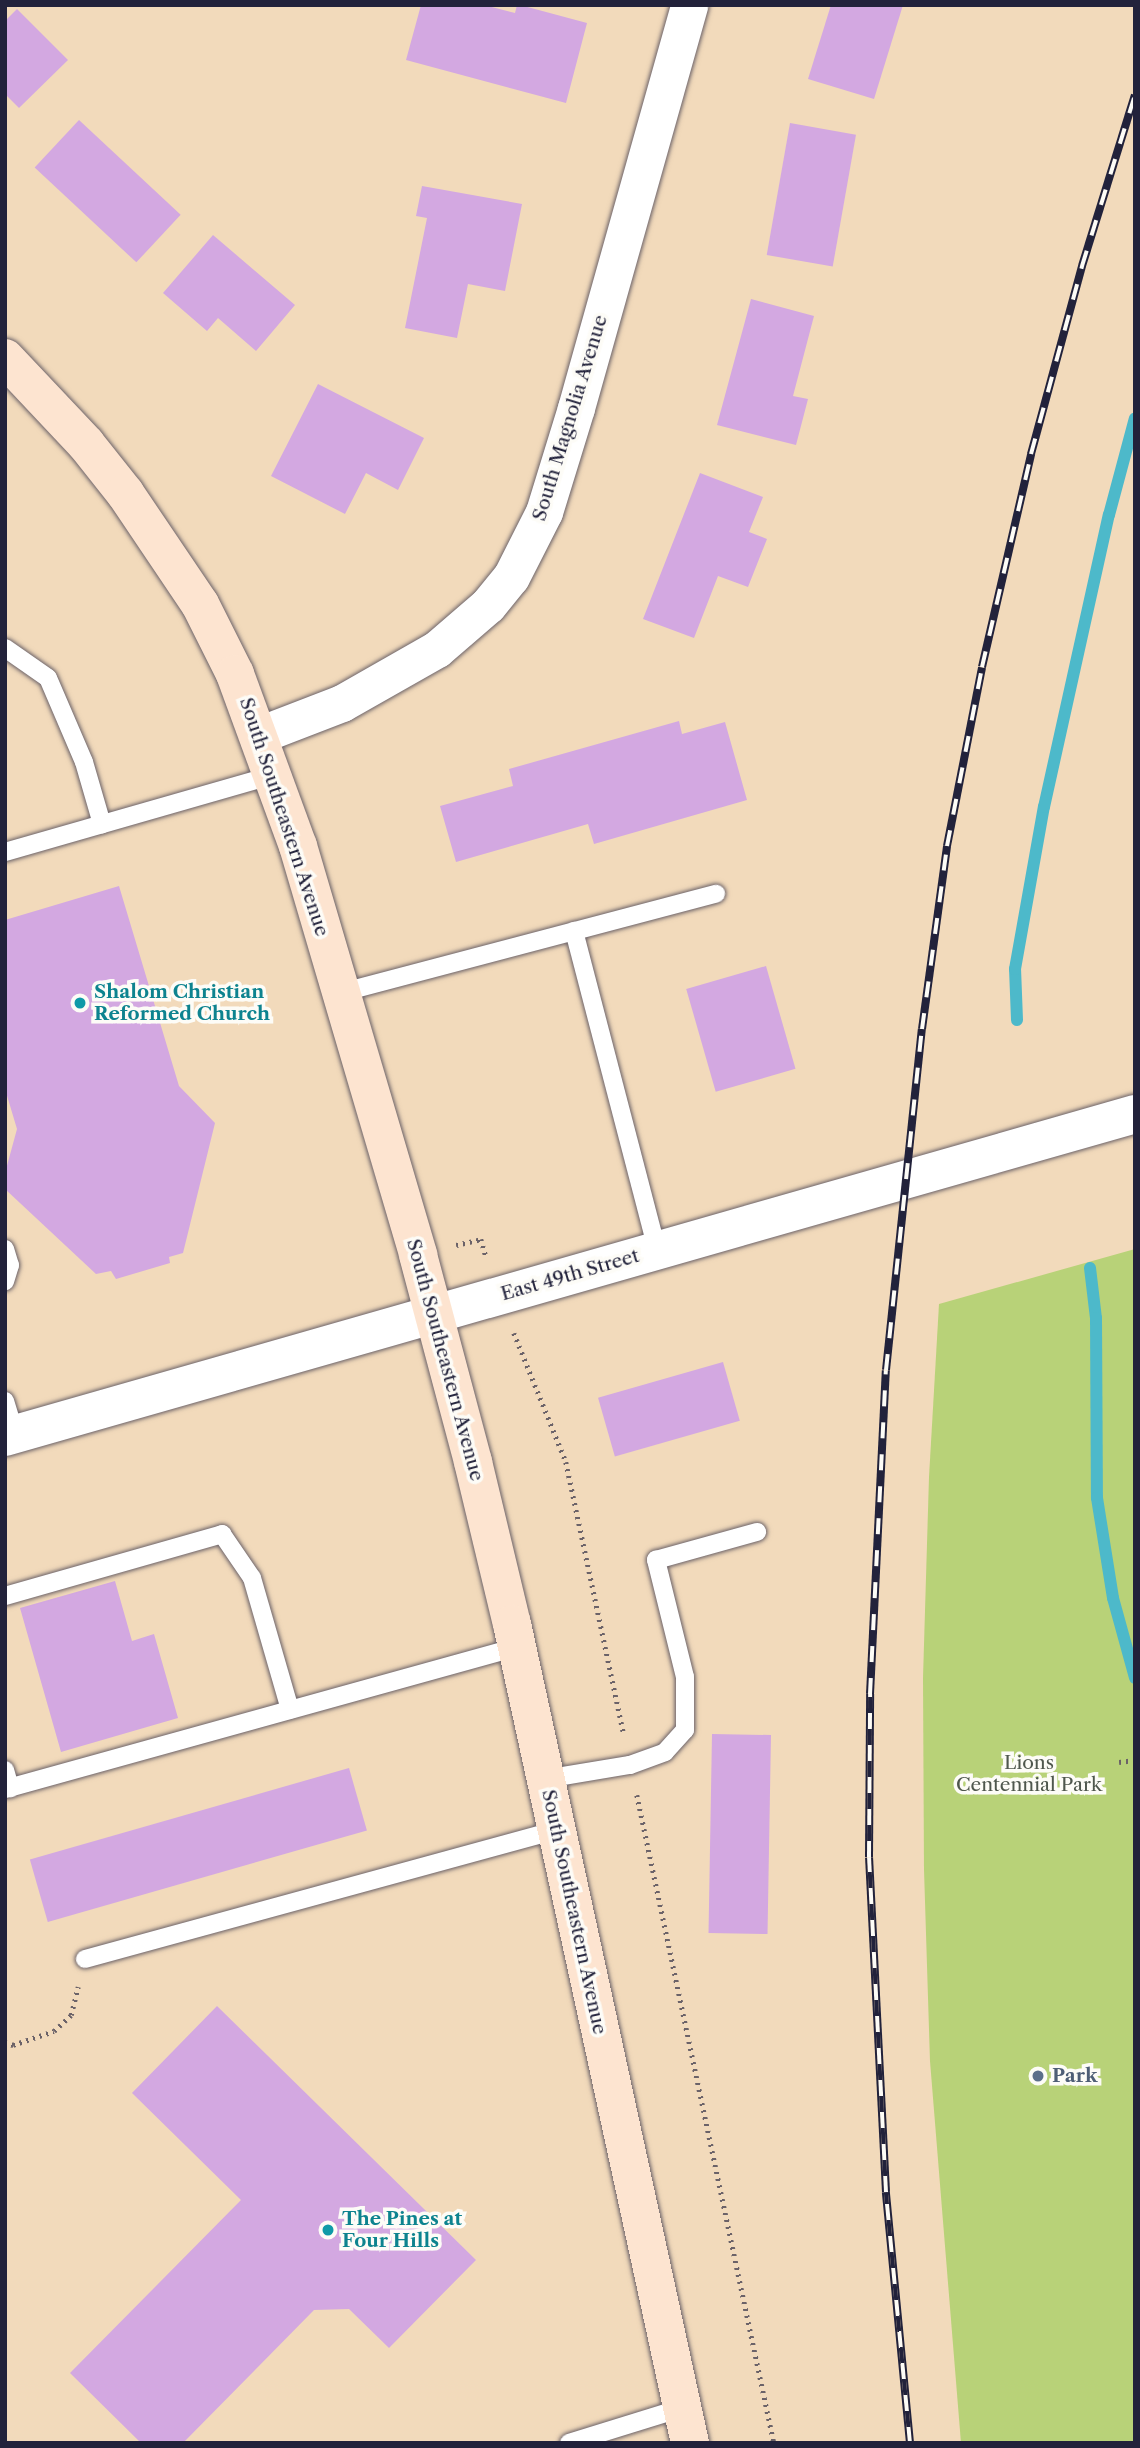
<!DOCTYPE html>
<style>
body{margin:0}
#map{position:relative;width:1140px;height:2448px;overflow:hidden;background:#f2dabb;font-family:"Libre Caslon Text",serif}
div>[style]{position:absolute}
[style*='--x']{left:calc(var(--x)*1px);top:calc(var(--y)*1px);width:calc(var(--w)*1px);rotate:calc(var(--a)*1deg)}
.green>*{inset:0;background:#b8d278}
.stream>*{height:12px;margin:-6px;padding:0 6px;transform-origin:6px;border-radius:6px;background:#4db9ca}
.building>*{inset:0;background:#d3a8e1;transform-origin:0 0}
.path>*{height:4.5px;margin-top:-2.25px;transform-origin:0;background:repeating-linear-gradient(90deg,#6b6268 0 2px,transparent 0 7px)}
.roads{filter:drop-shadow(0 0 2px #6b6268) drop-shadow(0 0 2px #6b6268)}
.service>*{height:18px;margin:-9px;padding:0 9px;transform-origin:9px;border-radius:9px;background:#fff}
.minor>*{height:37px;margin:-18.5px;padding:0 18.5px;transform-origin:18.5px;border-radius:18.5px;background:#fff}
.tertiary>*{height:38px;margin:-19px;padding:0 19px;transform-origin:19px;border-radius:19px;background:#fff}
.secondary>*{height:38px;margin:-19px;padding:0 19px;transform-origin:19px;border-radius:19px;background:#fde4d0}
.rail>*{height:8px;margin-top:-4px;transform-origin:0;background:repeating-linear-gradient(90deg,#fdfcf7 0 16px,#22223b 0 32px);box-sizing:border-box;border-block:2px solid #22223b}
.dots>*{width:19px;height:19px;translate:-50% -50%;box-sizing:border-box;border:4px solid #fdfcf7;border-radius:50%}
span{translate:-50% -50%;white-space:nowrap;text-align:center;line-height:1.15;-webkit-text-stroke:7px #fdfcf7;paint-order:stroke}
.street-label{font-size:19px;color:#22223b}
.culture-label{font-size:19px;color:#0d838f;font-weight:700}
.left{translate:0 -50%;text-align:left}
.park-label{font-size:19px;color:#4f574d}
.service-label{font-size:19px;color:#4e5e75;font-weight:700}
.frame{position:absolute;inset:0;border:7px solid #22223b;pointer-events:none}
</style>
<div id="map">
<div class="green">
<i style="clip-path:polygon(1135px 1249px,1135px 2443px,961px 2443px,930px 2061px,924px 1870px,923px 1678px,929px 1477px,939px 1304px)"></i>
</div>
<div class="stream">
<i style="--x:1017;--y:1020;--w:51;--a:-92.2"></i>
<i style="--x:1015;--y:969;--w:165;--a:-79.9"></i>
<i style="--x:1044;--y:807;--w:299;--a:-77.5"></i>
<i style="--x:1109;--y:515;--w:100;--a:-75"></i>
<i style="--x:1090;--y:1268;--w:50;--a:83.2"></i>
<i style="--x:1096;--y:1318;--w:180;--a:89.7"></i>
<i style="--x:1097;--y:1498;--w:101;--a:80.9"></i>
<i style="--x:1113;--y:1598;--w:83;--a:74.6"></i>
</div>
<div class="building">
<i style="clip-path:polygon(421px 5px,484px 5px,515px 13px,517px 5px,520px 5px,587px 23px,566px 103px,406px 60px)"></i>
<i style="clip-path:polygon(831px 5px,903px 5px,874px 99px,808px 79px)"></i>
<i style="clip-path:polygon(17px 9px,68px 60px,19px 108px,5px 94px,5px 21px)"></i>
<i style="left:79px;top:120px;width:139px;height:65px;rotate:43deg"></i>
<i style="left:790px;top:123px;width:67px;height:134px;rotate:10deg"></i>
<i style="clip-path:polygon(422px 186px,522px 204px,505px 291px,468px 284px,457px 338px,405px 328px,427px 218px,416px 216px)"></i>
<i style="clip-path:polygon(213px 235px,295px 305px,256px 351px,218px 318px,207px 331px,163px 293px)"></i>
<i style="clip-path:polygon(751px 299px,814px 316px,793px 396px,808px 399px,796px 445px,717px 425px)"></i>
<i style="clip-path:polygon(318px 384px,424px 438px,398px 490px,366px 473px,345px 514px,271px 476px)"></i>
<i style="clip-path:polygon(700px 473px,763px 497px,749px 532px,767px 539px,748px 587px,718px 576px,694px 638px,643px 619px)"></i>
<i style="clip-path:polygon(679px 721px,682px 734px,725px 722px,747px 800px,594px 844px,588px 824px,456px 862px,440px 806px,513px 786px,509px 769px)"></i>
<i style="clip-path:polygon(119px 886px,179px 1086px,215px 1123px,183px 1253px,169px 1257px,170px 1263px,116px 1279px,111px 1271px,96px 1274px,5px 1189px,5px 1173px,17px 1129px,5px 1089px,5px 920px)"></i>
<i style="left:766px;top:966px;width:107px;height:83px;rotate:74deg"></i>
<i style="left:723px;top:1362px;width:61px;height:130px;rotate:74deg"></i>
<i style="clip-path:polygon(115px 1581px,132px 1641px,154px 1634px,178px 1718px,61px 1752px,20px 1608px)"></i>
<i style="left:712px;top:1734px;width:59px;height:199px;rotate:1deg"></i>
<i style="left:349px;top:1768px;width:65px;height:332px;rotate:74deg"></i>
<i style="clip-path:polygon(217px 2006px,476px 2260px,389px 2348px,349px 2309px,314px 2310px,183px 2443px,141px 2443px,70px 2373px,241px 2200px,132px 2093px)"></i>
</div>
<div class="path">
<i style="--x:456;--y:1245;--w:26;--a:-13"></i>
<i style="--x:481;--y:1239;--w:18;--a:74"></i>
<i style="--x:514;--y:1333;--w:139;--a:68"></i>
<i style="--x:566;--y:1462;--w:279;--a:78"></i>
<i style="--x:1119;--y:1762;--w:16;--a:-7"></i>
<i style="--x:637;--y:1795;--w:662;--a:78.06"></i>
<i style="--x:5;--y:2042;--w:9;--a:21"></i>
<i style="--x:13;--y:2045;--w:43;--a:-18.9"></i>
<i style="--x:54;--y:2031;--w:23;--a:-43"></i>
<i style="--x:71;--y:2015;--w:29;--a:-76"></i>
</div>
<div class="roads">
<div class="service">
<i style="--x:5;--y:648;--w:52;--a:34.9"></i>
<i style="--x:48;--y:678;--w:91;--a:66.8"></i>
<i style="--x:84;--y:762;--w:65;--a:73.8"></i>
<i style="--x:5;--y:852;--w:279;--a:-16"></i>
<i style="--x:574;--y:931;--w:330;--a:75.4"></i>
<i style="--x:340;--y:993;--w:389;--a:-14.8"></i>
<i style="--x:5;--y:1249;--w:17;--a:73"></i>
<i style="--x:10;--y:1265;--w:17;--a:107"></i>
<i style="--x:5;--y:1401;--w:34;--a:73"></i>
<i style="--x:5;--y:1596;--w:226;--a:-15.9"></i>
<i style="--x:222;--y:1534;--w:53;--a:55.7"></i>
<i style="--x:252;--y:1578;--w:137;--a:73.9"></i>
<i style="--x:5;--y:1770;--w:19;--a:74"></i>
<i style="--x:545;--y:1779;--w:86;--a:-9.4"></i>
<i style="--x:630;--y:1765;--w:37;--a:-20"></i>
<i style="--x:665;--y:1752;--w:30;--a:-48"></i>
<i style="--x:685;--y:1730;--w:53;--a:-90"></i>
<i style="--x:685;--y:1677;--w:121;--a:-103.9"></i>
<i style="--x:656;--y:1560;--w:105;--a:-15.5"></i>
<i style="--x:5;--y:1789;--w:531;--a:-15.5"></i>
<i style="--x:85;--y:1959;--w:489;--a:-15.3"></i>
<i style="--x:569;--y:2443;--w:118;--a:-17.2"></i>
</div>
<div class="minor">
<i style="--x:259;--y:735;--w:89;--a:-21.1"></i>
<i style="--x:342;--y:703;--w:109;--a:-29.6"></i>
<i style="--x:437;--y:649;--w:67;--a:-40.8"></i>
<i style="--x:488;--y:605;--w:36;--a:-51"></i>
<i style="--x:511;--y:577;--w:73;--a:-63.1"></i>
<i style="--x:544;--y:512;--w:109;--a:-72.9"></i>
<i style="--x:576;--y:408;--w:419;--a:-74.3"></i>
</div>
<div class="tertiary">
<i style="--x:5;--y:1437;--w:1175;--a:-15.95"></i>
</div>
<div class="secondary">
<i style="--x:5;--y:358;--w:118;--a:46.7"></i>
<i style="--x:86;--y:444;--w:63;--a:51.5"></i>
<i style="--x:125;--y:493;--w:134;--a:56"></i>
<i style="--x:200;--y:604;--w:78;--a:63.4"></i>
<i style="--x:235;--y:674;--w:183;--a:69.9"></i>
<i style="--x:298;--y:846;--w:426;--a:73.6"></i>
<i style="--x:418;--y:1255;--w:214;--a:75.1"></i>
<i style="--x:473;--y:1462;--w:167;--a:76.5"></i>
<i style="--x:512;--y:1624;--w:838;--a:77.74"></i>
</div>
</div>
<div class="rail">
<i style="--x:910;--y:2443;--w:252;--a:-95.5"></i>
<i style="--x:886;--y:2192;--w:335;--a:-92.9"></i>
<i style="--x:869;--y:1857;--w:163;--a:-89.6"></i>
<i style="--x:870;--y:1694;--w:324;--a:-87.2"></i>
<i style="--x:886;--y:1370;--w:343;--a:-84"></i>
<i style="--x:922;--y:1029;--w:185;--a:-82.2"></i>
<i style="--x:947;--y:846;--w:182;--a:-78.9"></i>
<i style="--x:982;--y:667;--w:219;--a:-77"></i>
<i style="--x:1031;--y:454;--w:195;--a:-74.8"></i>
<i style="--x:1082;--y:266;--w:179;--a:-72.8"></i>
</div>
<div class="dots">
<i style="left:80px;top:1003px;background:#0f9aa8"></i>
<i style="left:1038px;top:2076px;background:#5c6f8a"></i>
<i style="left:328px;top:2230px;background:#0f9aa8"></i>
</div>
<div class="street-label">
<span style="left:570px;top:418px;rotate:-73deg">South Magnolia Avenue</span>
<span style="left:284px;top:817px;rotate:72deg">South Southeastern Avenue</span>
<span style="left:570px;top:1275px;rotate:-16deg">East 49th Street</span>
<span style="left:445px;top:1360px;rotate:75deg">South Southeastern Avenue</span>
<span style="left:574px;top:1912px;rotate:78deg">South Southeastern Avenue</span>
</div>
<div class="culture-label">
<span class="left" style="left:94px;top:1003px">Shalom Christian<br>Reformed Church</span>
<span class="left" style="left:342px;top:2230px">The Pines at<br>Four Hills</span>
</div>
<div class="park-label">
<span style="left:1029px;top:1774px">Lions<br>Centennial Park</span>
</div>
<div class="service-label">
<span class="left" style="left:1052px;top:2076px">Park</span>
</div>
<div class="frame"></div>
</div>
